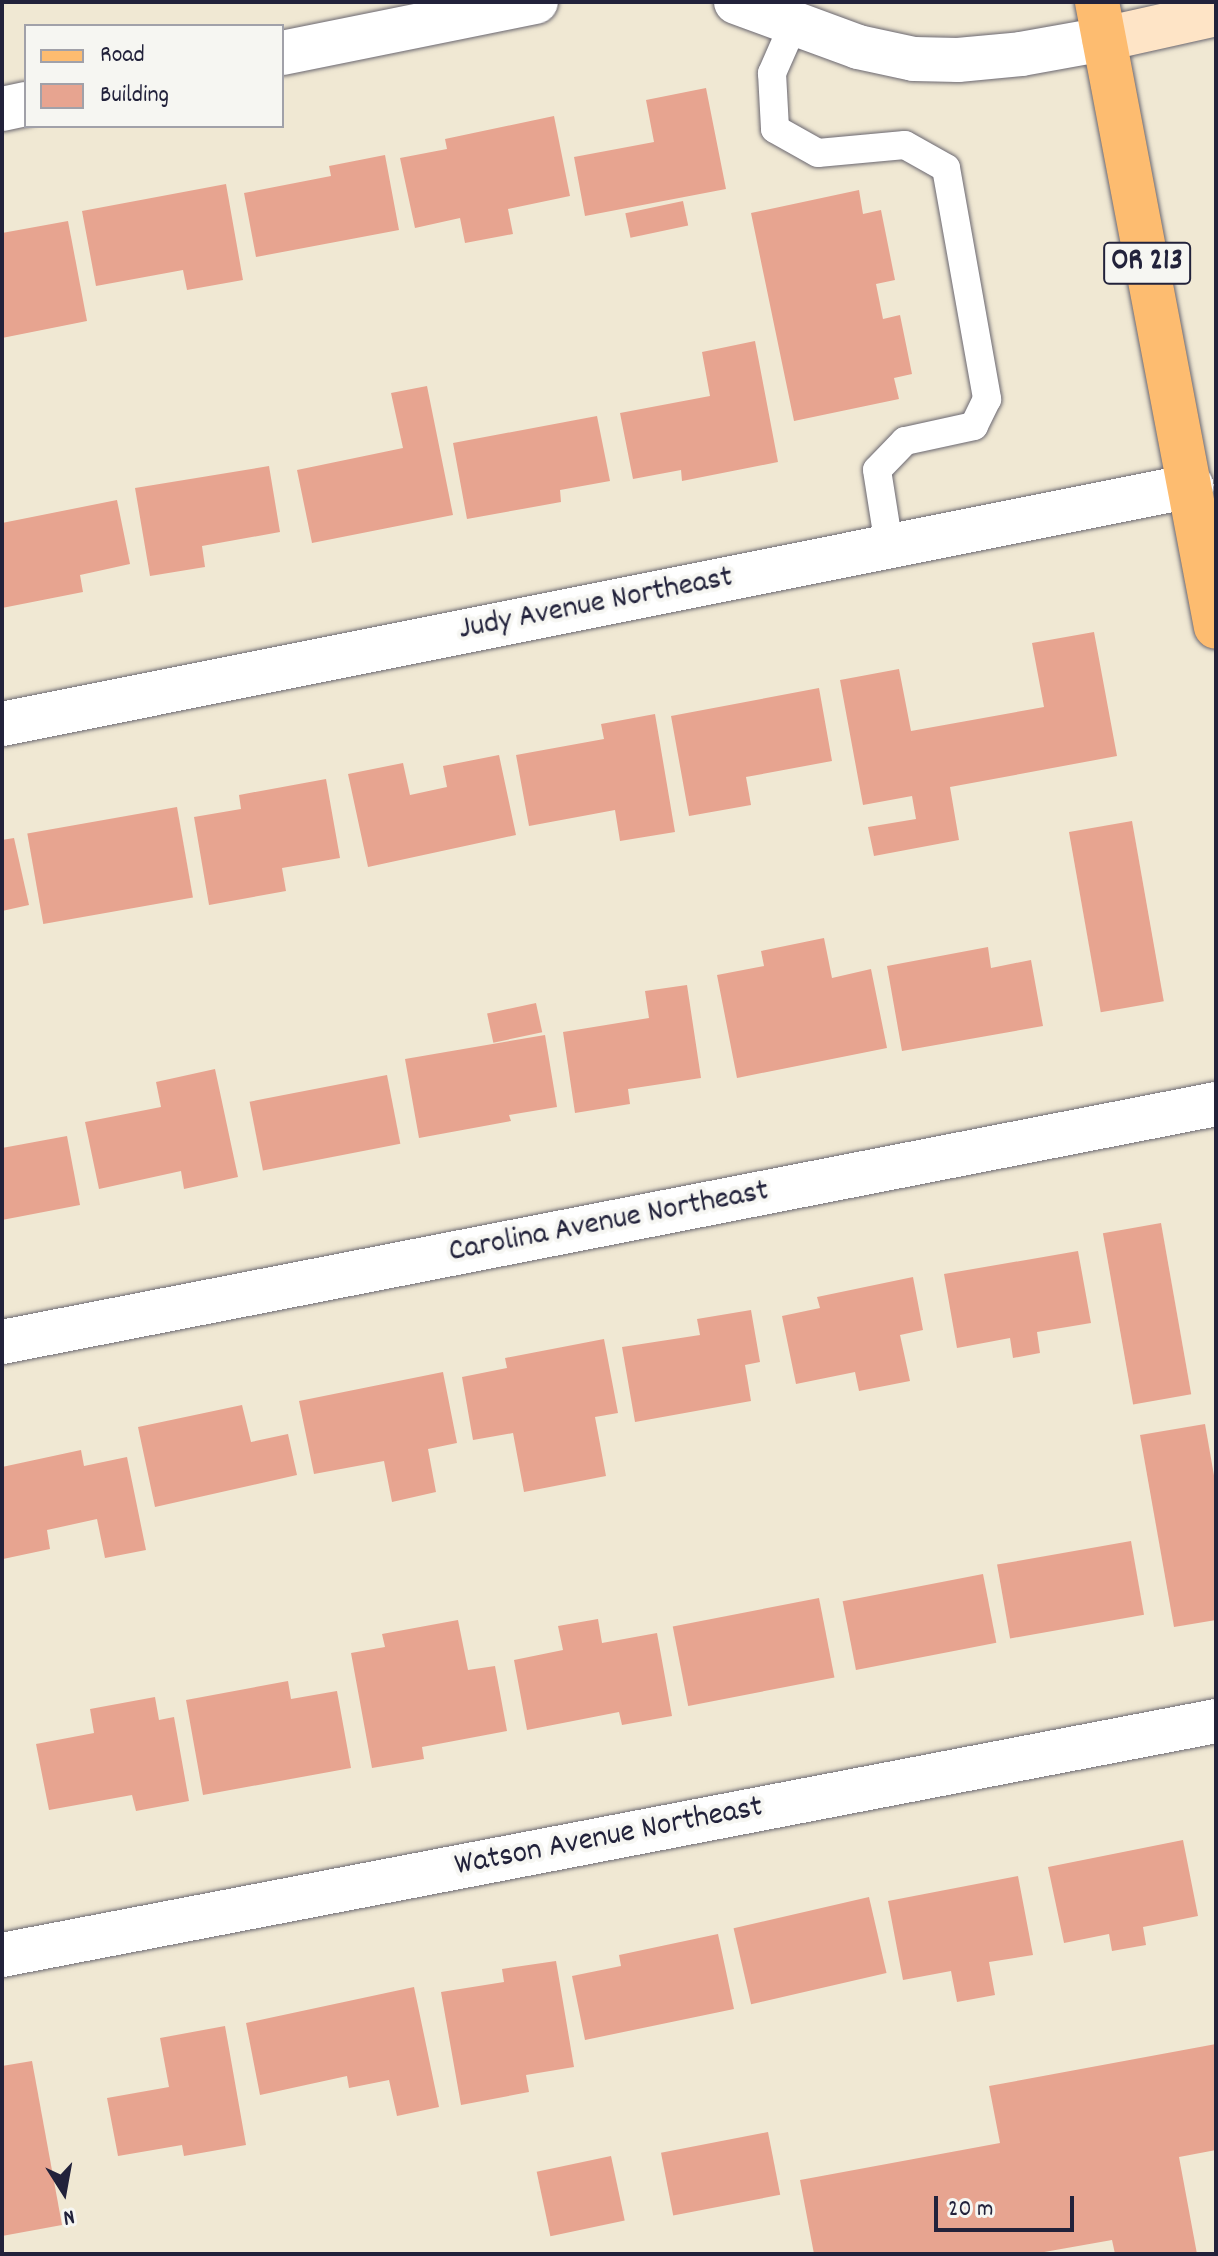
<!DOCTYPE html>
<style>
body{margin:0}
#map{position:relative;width:1218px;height:2256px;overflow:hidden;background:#f0e8d3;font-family:Dekko,sans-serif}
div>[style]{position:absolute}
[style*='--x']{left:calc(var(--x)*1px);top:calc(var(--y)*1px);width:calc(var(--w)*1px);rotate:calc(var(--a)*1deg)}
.building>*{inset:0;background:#e7a490;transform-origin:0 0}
.roads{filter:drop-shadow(0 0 2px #6a6770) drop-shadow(0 0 2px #6a6770)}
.lane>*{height:28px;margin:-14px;padding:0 14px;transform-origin:14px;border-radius:14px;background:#fff}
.street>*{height:44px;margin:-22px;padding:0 22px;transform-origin:22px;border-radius:22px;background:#fff}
.secondary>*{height:44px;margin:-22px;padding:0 22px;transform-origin:22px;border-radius:22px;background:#fee4c6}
.primary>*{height:44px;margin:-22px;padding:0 22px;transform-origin:22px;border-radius:22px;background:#fdbc70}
span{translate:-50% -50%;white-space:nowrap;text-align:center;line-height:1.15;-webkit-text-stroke:8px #f6f6f2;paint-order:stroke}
.shield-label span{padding:2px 6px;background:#f6f6f2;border:2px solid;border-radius:6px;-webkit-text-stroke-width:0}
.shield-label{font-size:30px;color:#22223b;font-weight:700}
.street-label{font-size:32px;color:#22223b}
.frame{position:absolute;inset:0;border:4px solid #22223b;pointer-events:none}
.legend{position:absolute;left:24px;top:24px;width:260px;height:104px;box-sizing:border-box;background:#f6f6f2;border:2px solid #a1a1a9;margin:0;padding:10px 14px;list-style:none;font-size:24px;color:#22223b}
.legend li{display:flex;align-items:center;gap:16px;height:40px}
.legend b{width:40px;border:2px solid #a1a1a9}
.north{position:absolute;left:24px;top:2152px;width:80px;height:80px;-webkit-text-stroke:6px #f6f6f2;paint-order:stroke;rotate:169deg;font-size:22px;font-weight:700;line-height:32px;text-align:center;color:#22223b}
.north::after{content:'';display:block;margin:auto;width:28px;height:36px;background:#22223b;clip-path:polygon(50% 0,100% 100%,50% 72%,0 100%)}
.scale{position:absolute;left:934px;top:2196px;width:140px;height:36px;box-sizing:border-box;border:4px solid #22223b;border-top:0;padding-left:10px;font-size:24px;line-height:28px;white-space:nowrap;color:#22223b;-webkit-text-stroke:6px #f6f6f2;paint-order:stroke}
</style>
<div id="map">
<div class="building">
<i style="clip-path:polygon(706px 88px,726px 189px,585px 216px,574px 157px,654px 142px,646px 100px)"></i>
<i style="clip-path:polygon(554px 116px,570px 196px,508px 209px,513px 234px,465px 243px,460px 218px,415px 228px,400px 158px,447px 149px,445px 139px)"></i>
<i style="clip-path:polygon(385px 155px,399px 230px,256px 257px,244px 193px,331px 176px,329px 166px)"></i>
<i style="clip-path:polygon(226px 184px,243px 280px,187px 290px,183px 270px,96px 286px,82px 211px)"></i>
<i style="clip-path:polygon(859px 190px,863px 214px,881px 210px,895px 280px,876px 284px,883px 319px,900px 315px,912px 374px,894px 378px,899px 399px,794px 421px,751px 213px)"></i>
<i style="left:683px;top:201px;width:25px;height:59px;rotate:78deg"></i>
<i style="clip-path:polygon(68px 221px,87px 321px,2px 338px,2px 233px)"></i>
<i style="clip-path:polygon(755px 341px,778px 462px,682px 481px,681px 470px,633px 479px,620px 413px,710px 396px,702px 352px)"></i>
<i style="clip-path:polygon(427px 386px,453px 515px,312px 543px,297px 470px,403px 448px,391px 393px)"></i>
<i style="clip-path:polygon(597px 416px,610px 481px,560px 490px,561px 502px,467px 519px,453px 443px)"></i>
<i style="clip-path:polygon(269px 466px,280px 532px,202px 546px,205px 567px,150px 576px,135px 488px)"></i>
<i style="clip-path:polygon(117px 500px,130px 564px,80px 575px,83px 592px,2px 608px,2px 523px)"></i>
<i style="clip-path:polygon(1094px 632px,1117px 756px,950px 787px,959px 840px,874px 856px,868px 827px,916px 819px,912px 796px,863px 805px,840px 680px,899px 669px,911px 731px,1044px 707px,1032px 643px)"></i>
<i style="clip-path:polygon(819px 688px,832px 761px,746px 777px,751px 805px,689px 816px,671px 716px)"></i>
<i style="clip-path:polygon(655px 714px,675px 832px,620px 841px,615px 810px,529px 826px,516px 755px,604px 739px,601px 724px)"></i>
<i style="clip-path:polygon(499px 755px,516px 835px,368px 867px,348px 774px,403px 763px,410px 795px,447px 787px,443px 766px)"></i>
<i style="clip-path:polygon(326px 779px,340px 858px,282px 868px,286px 891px,209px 905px,194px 817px,241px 809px,239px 795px)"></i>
<i style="left:177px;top:807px;width:92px;height:152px;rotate:80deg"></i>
<i style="left:1132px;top:821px;width:183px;height:64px;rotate:80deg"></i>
<i style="clip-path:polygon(14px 838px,29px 905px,2px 911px,2px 840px)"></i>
<i style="clip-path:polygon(824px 938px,832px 978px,871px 969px,887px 1048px,737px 1078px,717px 975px,764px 966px,761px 951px)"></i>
<i style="clip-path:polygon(988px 947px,991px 968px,1031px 960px,1043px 1026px,902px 1051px,887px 966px)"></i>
<i style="clip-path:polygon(687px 985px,701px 1078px,628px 1089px,630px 1104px,575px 1113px,563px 1032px,649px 1018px,645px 991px)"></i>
<i style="left:536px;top:1003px;width:30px;height:50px;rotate:78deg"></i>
<i style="clip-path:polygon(545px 1035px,557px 1107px,509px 1115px,511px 1121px,419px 1138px,405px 1059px)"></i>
<i style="clip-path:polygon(215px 1069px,238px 1177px,184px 1189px,181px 1171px,99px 1189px,85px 1122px,161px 1107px,156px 1082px)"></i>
<i style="left:387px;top:1075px;width:70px;height:140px;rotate:79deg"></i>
<i style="clip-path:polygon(67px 1136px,80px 1205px,2px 1220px,2px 1148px)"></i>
<i style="left:1161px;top:1223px;width:174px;height:59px;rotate:80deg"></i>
<i style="clip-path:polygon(1078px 1251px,1091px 1323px,1037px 1332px,1040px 1353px,1013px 1358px,1010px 1338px,957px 1348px,944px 1274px)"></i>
<i style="clip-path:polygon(913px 1277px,923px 1330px,900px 1335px,910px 1381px,859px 1391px,855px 1372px,796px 1384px,782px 1316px,820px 1308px,817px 1297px)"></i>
<i style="clip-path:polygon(751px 1310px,760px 1362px,745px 1365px,751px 1401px,635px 1422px,622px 1347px,700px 1335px,697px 1319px)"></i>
<i style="clip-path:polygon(604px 1339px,618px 1413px,595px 1417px,606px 1476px,524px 1492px,513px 1433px,473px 1440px,462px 1377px,507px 1368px,505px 1358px)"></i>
<i style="clip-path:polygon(443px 1372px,457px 1443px,428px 1449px,436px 1492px,392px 1502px,384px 1461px,314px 1474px,299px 1401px)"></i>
<i style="clip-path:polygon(242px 1405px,251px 1442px,288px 1434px,297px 1475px,155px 1507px,138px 1427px)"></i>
<i style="clip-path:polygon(1205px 1424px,1216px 1487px,1216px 1620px,1174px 1627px,1140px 1435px)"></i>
<i style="clip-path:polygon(81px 1450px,84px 1466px,127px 1457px,146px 1550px,105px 1558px,97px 1519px,47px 1530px,50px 1549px,3px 1559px,2px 1467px)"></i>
<i style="left:1131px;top:1541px;width:75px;height:136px;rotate:80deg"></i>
<i style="left:983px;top:1574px;width:70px;height:143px;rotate:79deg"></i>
<i style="left:819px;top:1598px;width:81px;height:149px;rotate:79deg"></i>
<i style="clip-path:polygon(598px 1619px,602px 1643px,657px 1633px,672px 1716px,622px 1725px,619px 1712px,527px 1730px,514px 1660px,563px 1650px,558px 1626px)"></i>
<i style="clip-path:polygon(458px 1620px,468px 1670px,495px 1666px,507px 1731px,422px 1747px,424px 1759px,372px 1768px,351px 1653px,385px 1647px,382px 1634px)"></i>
<i style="clip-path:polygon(288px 1681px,291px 1699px,337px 1691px,351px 1768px,203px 1795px,186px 1700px)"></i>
<i style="clip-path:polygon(155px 1697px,159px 1720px,174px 1717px,189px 1801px,136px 1811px,132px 1795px,49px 1810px,36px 1744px,94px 1733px,90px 1709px)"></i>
<i style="clip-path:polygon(1183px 1840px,1198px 1916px,1143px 1927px,1146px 1945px,1112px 1951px,1109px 1934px,1064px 1943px,1048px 1867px)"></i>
<i style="clip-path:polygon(1018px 1876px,1033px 1955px,989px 1962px,995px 1995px,957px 2002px,951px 1971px,903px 1980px,888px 1901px)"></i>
<i style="left:869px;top:1897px;width:78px;height:139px;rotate:77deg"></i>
<i style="clip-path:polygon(718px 1934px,734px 2009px,585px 2040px,572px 1976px,621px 1966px,619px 1955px)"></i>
<i style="clip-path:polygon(556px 1961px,574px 2067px,526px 2075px,529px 2092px,461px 2105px,441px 1992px,504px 1982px,502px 1969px)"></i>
<i style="clip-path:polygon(414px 1987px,439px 2107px,397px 2116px,389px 2080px,349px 2088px,347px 2076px,260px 2095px,246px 2023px)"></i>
<i style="clip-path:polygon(225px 2026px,246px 2145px,184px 2156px,182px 2145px,118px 2156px,107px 2098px,169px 2087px,160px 2038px)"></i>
<i style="clip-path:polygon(1216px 2044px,1216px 2150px,1179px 2157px,1197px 2254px,1115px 2254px,1112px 2240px,1033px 2254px,814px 2254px,800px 2180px,1000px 2143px,989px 2086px)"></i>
<i style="clip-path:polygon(32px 2061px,62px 2225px,2px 2236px,2px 2066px)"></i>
<i style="left:768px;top:2132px;width:64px;height:109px;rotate:79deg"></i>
<i style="left:611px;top:2156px;width:66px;height:76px;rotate:78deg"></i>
</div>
<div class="roads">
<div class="lane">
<i style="--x:794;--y:23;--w:55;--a:113.7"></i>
<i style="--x:772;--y:73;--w:56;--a:86.9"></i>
<i style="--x:775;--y:129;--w:49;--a:29.2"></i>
<i style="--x:818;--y:153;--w:87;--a:-5.3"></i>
<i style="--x:905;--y:145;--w:47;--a:29.3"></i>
<i style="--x:946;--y:168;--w:235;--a:79.9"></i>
<i style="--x:987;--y:399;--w:30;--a:116"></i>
<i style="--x:974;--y:426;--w:71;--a:167.7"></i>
<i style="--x:905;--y:441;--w:40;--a:134"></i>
<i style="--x:877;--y:470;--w:77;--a:81"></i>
</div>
<div class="street">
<i style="--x:736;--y:2;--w:130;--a:20.2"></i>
<i style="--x:858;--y:47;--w:57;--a:12.1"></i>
<i style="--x:914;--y:59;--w:44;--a:1.3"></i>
<i style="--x:958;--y:60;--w:63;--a:-5.4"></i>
<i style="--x:1021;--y:54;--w:84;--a:-10.2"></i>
<i style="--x:282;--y:53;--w:259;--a:-11.4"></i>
<i style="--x:2;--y:109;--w:25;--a:-12"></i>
<i style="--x:2;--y:724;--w:1213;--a:-11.32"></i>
<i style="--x:2;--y:1342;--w:1237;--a:-11.09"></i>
<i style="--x:2;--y:1955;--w:1236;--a:-10.91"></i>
</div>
<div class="secondary">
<i style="--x:1104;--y:39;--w:115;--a:-12.6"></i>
</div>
<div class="primary">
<i style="--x:1097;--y:2;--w:636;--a:79.22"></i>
</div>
</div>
<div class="shield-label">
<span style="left:1147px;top:263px">OR 213</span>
</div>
<div class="street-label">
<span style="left:596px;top:605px;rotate:-11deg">Judy Avenue Northeast</span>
<span style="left:609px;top:1223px;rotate:-11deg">Carolina Avenue Northeast</span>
<span style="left:609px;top:1838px;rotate:-11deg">Watson Avenue Northeast</span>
</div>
<div class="frame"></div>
<ul class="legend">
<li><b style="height:10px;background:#fdbc70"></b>Road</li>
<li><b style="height:22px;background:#e7a490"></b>Building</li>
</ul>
<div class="north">N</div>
<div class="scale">20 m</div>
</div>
